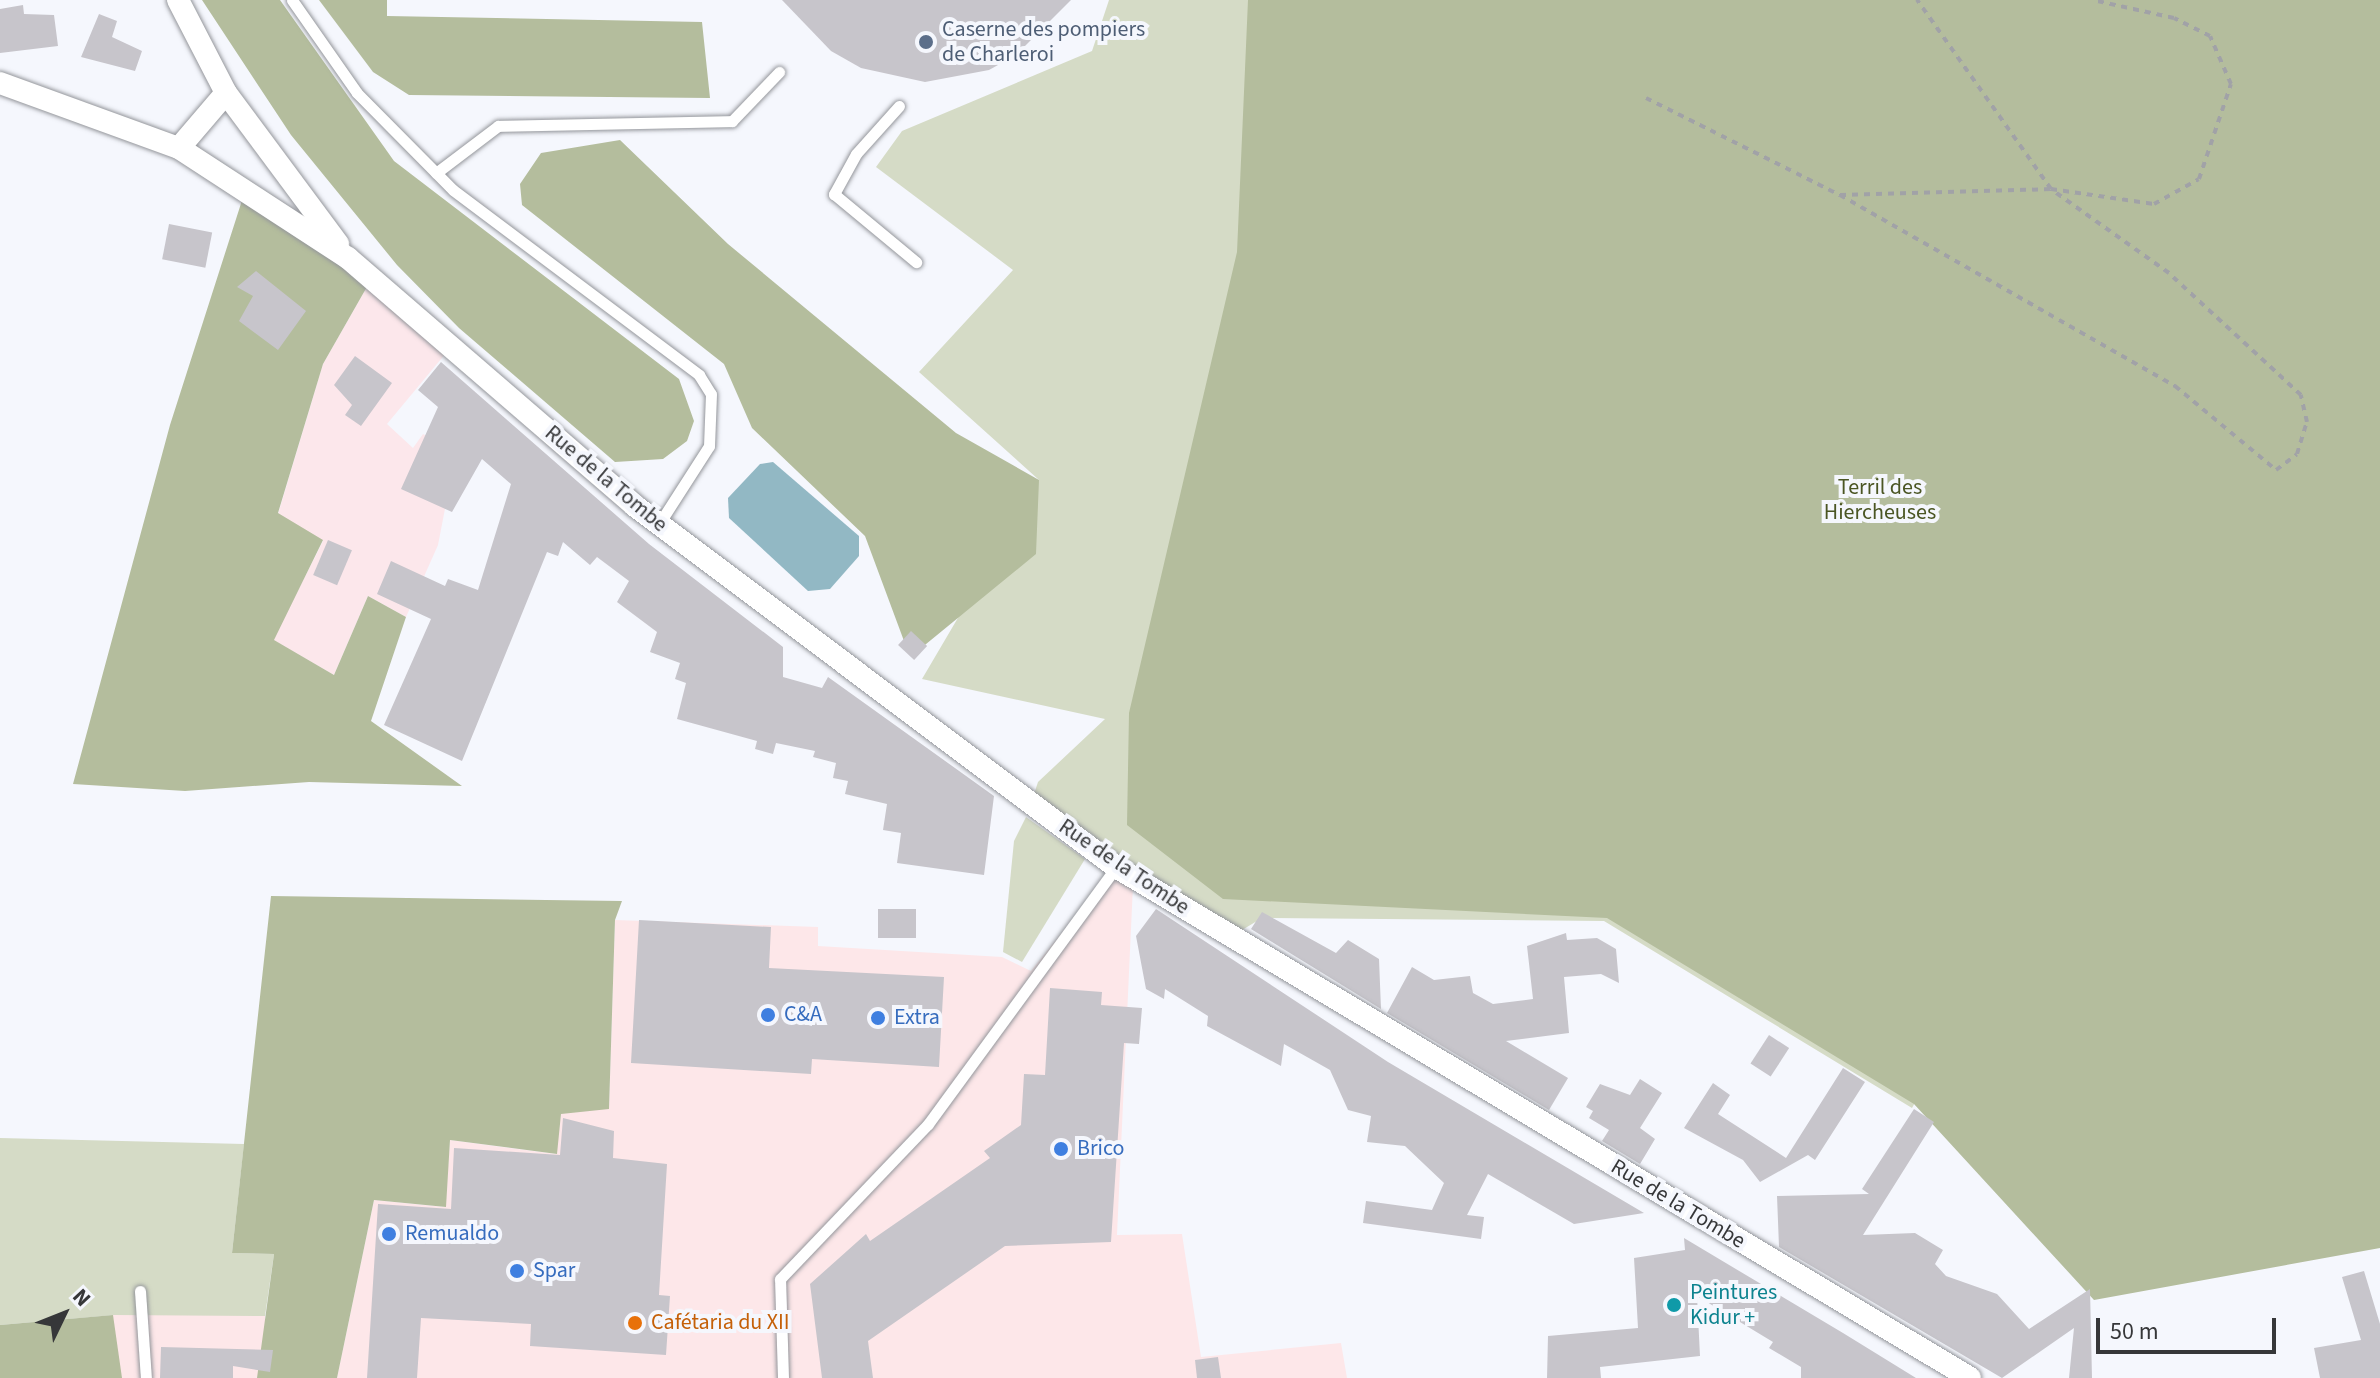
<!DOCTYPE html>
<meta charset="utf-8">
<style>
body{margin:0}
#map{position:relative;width:2380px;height:1378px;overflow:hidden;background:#f5f7fd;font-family:"Source Sans 3",sans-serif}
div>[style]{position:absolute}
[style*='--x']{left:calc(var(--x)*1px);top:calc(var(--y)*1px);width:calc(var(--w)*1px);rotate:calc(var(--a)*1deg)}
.commercial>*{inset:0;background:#fde7e9;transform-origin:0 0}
.industrial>*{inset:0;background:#fce7eb}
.green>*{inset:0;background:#d5dbc6}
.forest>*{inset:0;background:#b4bd9d}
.water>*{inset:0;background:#92b8c4}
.building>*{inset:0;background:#c7c5cb;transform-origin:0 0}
.path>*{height:4px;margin-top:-2px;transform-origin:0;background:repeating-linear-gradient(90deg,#a1a2a7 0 6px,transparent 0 12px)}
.roads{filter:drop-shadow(0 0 2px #94969b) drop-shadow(0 0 2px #94969b)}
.service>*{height:11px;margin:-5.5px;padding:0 5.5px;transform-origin:5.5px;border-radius:5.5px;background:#fff}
.minor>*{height:22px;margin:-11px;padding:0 11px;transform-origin:11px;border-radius:11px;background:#fff}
.dots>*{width:22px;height:22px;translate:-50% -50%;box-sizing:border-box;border:4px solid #f5f7fd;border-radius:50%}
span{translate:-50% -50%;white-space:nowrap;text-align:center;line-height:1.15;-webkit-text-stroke:8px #f5f7fd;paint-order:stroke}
.service-label{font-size:22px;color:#4e5e75}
.left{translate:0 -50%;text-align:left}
.street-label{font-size:22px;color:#363739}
.park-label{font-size:22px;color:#4b5624}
.shop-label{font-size:22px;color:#366cbe}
.culture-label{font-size:22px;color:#0d838f}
.food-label{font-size:22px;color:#c56008}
.north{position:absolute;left:24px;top:1274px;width:80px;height:80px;-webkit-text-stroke:6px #f5f7fd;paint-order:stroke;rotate:47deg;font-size:22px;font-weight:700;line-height:32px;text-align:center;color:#363739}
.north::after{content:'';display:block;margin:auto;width:28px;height:36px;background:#363739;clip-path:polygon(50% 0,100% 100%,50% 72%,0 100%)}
.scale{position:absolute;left:2096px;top:1318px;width:180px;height:36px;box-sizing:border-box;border:4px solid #363739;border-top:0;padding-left:10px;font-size:24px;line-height:28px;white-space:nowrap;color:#363739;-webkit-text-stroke:6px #f5f7fd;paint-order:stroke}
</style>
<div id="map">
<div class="commercial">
<i style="clip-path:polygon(1109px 874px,1133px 885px,1117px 1235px,1182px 1234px,1201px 1357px,1341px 1343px,1347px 1378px,337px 1378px,374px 1200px,445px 1207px,450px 1140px,556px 1154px,561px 1113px,609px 1108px,615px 920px,818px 927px,818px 946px,1002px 957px,1031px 971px)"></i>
<i style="left:113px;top:1315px;width:152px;height:64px"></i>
</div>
<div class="industrial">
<i style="clip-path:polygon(372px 278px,451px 347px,387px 424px,413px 448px,423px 434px,456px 452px,438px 545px,406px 617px,368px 596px,334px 675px,273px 640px,323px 541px,278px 514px,323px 364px)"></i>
</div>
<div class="green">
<i style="clip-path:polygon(1109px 0,1250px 0,1949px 1041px,1912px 1108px,1604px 921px,1262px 918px,1232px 936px,1031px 803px,1038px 782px,1105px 719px,922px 679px,1039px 480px,919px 372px,1013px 270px,876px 167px,902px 131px,1092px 51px)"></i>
<i style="clip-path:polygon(1026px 817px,1085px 859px,1022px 962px,1003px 952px,1014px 841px)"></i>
<i style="clip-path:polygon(0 1138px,244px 1144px,232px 1253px,274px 1254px,265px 1316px,114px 1315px,0 1325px)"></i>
</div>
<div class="forest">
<i style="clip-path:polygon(202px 0,280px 0,394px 161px,679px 379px,694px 421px,687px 441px,663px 459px,615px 462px,459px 328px,397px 265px,291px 135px)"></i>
<i style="clip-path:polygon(319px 0,387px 0,387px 16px,702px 22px,710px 98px,409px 95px,373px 72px)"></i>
<i style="clip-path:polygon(1248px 0,2380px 0,2380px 1248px,2094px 1300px,1914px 1104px,1607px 918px,1223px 899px,1127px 825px,1129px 713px,1237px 252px)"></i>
<i style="clip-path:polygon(620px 140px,728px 244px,956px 433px,1039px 480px,1036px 554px,920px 649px,904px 641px,865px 536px,752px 428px,724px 364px,522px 205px,520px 184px,541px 153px)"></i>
<i style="clip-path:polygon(245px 191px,372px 278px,323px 364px,278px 513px,323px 540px,274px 640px,334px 675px,368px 596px,406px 617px,371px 721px,462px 786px,309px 782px,185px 791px,73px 784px,170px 425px)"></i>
<i style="clip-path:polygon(271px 896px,622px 901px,615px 920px,609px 1109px,561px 1114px,557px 1154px,450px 1140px,446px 1207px,374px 1200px,337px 1378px,257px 1378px,274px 1254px,232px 1253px)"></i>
<i style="clip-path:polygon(113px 1315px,122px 1378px,0 1378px,0 1325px)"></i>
</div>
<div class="water">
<i style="clip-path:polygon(773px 462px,859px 536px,859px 556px,830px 589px,808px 591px,729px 518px,728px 498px,760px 464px)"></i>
</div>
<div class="building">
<i style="clip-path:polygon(782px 0,1071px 0,1016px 55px,989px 70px,925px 82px,861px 68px,831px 51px)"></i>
<i style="clip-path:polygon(23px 5px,24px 14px,54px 15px,58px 46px,0 53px,0 9px)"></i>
<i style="clip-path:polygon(99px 14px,117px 21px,112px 37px,142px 51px,135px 71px,81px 57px)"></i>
<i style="left:169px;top:224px;width:44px;height:36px;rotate:11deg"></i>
<i style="clip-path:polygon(256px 271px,306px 311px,278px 350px,239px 321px,253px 296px,237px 287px)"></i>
<i style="clip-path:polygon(355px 356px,392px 383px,361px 426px,345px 415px,352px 405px,334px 385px)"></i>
<i style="clip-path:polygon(441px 362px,649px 544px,783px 647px,783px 677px,822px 688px,828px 677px,994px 796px,984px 875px,897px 863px,901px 833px,883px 830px,887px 804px,845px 794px,848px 781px,833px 778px,836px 763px,813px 757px,815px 751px,776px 743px,773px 754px,755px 749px,757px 741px,677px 719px,686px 683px,675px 679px,680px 663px,650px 652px,657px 632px,617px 602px,629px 581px,597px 557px,590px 565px,563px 542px,558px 556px,547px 552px,462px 761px,384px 725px,431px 619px,377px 594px,391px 561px,445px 586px,448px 579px,478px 590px,511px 484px,482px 459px,452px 512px,401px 489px,438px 407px,418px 390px)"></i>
<i style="left:328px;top:540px;width:26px;height:38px;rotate:23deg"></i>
<i style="left:911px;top:631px;width:22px;height:19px;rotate:43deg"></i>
<i style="left:878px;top:909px;width:38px;height:29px"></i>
<i style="clip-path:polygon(1156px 909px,1388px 1062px,1644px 1213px,1574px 1224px,1488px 1174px,1467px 1215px,1484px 1217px,1481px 1239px,1363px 1223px,1366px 1201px,1432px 1210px,1444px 1183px,1405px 1146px,1367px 1142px,1371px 1116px,1348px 1110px,1330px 1070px,1284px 1044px,1281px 1066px,1207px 1026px,1208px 1016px,1165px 989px,1164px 999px,1146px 989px,1136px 936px)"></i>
<i style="clip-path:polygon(1262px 912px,1336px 953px,1348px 940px,1379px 959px,1381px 1009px,1251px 929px)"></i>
<i style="clip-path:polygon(639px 920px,771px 927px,769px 968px,944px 977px,939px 1067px,812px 1059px,811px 1074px,631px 1063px)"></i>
<i style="clip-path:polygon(1566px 933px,1567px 940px,1597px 938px,1616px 949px,1619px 983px,1601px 974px,1564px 977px,1569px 1033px,1506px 1041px,1568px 1078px,1549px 1110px,1387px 1013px,1412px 967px,1434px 980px,1470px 976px,1473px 993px,1493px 1004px,1533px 999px,1527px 946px)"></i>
<i style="clip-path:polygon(1050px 988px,1102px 992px,1101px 1005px,1142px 1008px,1139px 1044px,1124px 1043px,1111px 1242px,1005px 1246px,868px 1341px,873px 1378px,822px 1378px,810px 1284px,866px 1234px,870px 1241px,990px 1158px,984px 1151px,1021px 1125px,1024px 1074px,1045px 1075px)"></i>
<i style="left:1769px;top:1035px;width:24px;height:34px;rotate:33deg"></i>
<i style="clip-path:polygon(1843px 1068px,1865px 1082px,1815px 1160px,1808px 1155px,1760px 1182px,1743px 1160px,1684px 1128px,1713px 1083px,1730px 1095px,1718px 1114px,1786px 1158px)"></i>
<i style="clip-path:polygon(1640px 1079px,1662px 1093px,1640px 1128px,1655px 1139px,1640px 1164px,1602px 1141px,1609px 1130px,1589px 1118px,1593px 1111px,1586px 1107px,1600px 1084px,1630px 1095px)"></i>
<i style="clip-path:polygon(1914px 1109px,1934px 1122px,1863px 1235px,1915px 1233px,1943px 1250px,1935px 1264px,1946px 1276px,1997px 1294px,2029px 1329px,2090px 1289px,2092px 1378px,2069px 1378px,2074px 1328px,2002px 1378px,1779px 1247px,1777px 1196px,1869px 1194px,1862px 1189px)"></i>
<i style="clip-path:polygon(563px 1118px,614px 1131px,613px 1158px,667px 1164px,659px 1295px,670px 1296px,666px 1355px,530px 1346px,531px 1324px,421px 1318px,417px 1378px,367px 1378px,378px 1204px,451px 1209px,454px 1148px,560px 1155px)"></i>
<i style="clip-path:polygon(1684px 1238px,1843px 1333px,1916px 1378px,1801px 1378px,1801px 1367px,1769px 1348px,1773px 1342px,1697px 1296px,1700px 1356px,1600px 1367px,1601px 1378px,1547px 1378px,1548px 1336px,1638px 1328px,1634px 1258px,1685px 1250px)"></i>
<i style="clip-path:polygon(2364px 1271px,2380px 1324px,2380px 1378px,2320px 1378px,2314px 1348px,2361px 1340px,2342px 1277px)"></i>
<i style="clip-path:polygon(161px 1347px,199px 1348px,273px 1350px,270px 1372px,233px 1366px,233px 1378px,160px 1378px)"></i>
<i style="clip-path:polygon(1218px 1357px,1221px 1378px,1197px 1378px,1195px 1360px)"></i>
</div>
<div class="path">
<i style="--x:1646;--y:98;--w:217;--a:26.6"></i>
<i style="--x:1840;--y:195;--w:211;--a:-1.6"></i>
<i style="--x:2051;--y:189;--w:104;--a:8.3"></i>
<i style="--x:2154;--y:204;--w:51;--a:-29.1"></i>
<i style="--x:2199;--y:179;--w:100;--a:-71.4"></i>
<i style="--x:2231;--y:84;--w:52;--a:-113.6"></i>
<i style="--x:2210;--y:36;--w:40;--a:-153.4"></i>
<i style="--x:2174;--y:18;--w:83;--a:-167.5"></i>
<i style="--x:1840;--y:195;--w:386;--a:29.7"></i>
<i style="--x:2175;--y:386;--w:131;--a:39.7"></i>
<i style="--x:2276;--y:470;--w:26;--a:-37"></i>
<i style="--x:2297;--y:454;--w:34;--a:-73"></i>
<i style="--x:2307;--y:422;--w:28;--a:-103"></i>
<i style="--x:2301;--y:395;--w:180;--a:-137.3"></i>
<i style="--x:2169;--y:273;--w:145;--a:-144.6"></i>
<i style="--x:2051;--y:189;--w:232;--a:-125.3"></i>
</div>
<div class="roads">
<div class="service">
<i style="--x:292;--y:0;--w:113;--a:55"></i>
<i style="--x:357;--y:93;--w:136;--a:45.3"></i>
<i style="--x:453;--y:190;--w:308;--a:36.9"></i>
<i style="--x:699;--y:375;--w:22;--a:58"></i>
<i style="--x:711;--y:394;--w:52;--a:92.2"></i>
<i style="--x:709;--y:446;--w:93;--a:122.7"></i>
<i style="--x:899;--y:106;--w:64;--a:131.9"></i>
<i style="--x:856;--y:154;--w:46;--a:118.8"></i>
<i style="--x:834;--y:194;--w:107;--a:39.7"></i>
<i style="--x:436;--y:173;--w:78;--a:-37.2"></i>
<i style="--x:498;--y:126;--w:234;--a:-1.2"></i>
<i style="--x:732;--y:121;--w:68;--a:-46.2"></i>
<i style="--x:140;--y:1291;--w:87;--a:86.1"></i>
<i style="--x:783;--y:1378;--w:99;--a:-91.7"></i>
<i style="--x:780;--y:1279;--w:214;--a:-46.3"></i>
<i style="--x:928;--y:1124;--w:318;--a:-53.8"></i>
</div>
<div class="minor">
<i style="--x:178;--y:0;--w:105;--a:62.7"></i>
<i style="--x:226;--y:93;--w:188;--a:53.4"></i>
<i style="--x:0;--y:83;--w:190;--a:20"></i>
<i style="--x:179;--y:148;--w:202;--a:33.1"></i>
<i style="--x:348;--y:258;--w:379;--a:40.8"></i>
<i style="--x:635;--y:506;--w:601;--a:36.89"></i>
<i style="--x:1116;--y:867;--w:995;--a:30.89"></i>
<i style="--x:179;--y:148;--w:72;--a:-49.5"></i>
</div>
</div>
<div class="dots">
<i style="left:926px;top:42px;background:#5c6f8a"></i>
<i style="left:768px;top:1015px;background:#3f7fe0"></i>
<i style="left:878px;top:1018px;background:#3f7fe0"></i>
<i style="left:1061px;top:1149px;background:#3f7fe0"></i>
<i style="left:389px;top:1234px;background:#3f7fe0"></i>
<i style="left:517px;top:1271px;background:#3f7fe0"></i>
<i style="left:1674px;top:1305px;background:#0f9aa8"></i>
<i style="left:635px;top:1323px;background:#e8710a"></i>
</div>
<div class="service-label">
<span class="left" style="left:942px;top:42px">Caserne des pompiers<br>de Charleroi</span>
</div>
<div class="street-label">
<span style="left:606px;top:479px;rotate:40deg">Rue de la Tombe</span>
<span style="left:1124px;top:867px;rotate:34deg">Rue de la Tombe</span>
<span style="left:1678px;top:1204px;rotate:31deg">Rue de la Tombe</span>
</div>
<div class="park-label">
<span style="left:1880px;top:500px">Terril des<br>Hiercheuses</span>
</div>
<div class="shop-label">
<span class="left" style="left:784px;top:1015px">C&amp;A</span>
<span class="left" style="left:894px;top:1018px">Extra</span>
<span class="left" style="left:1077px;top:1149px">Brico</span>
<span class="left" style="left:405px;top:1234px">Remualdo</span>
<span class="left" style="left:533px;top:1271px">Spar</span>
</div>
<div class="culture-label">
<span class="left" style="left:1690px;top:1305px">Peintures<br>Kidur +</span>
</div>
<div class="food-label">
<span class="left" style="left:651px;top:1323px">Cafétaria du XII</span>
</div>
<div class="north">N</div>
<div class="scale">50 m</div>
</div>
